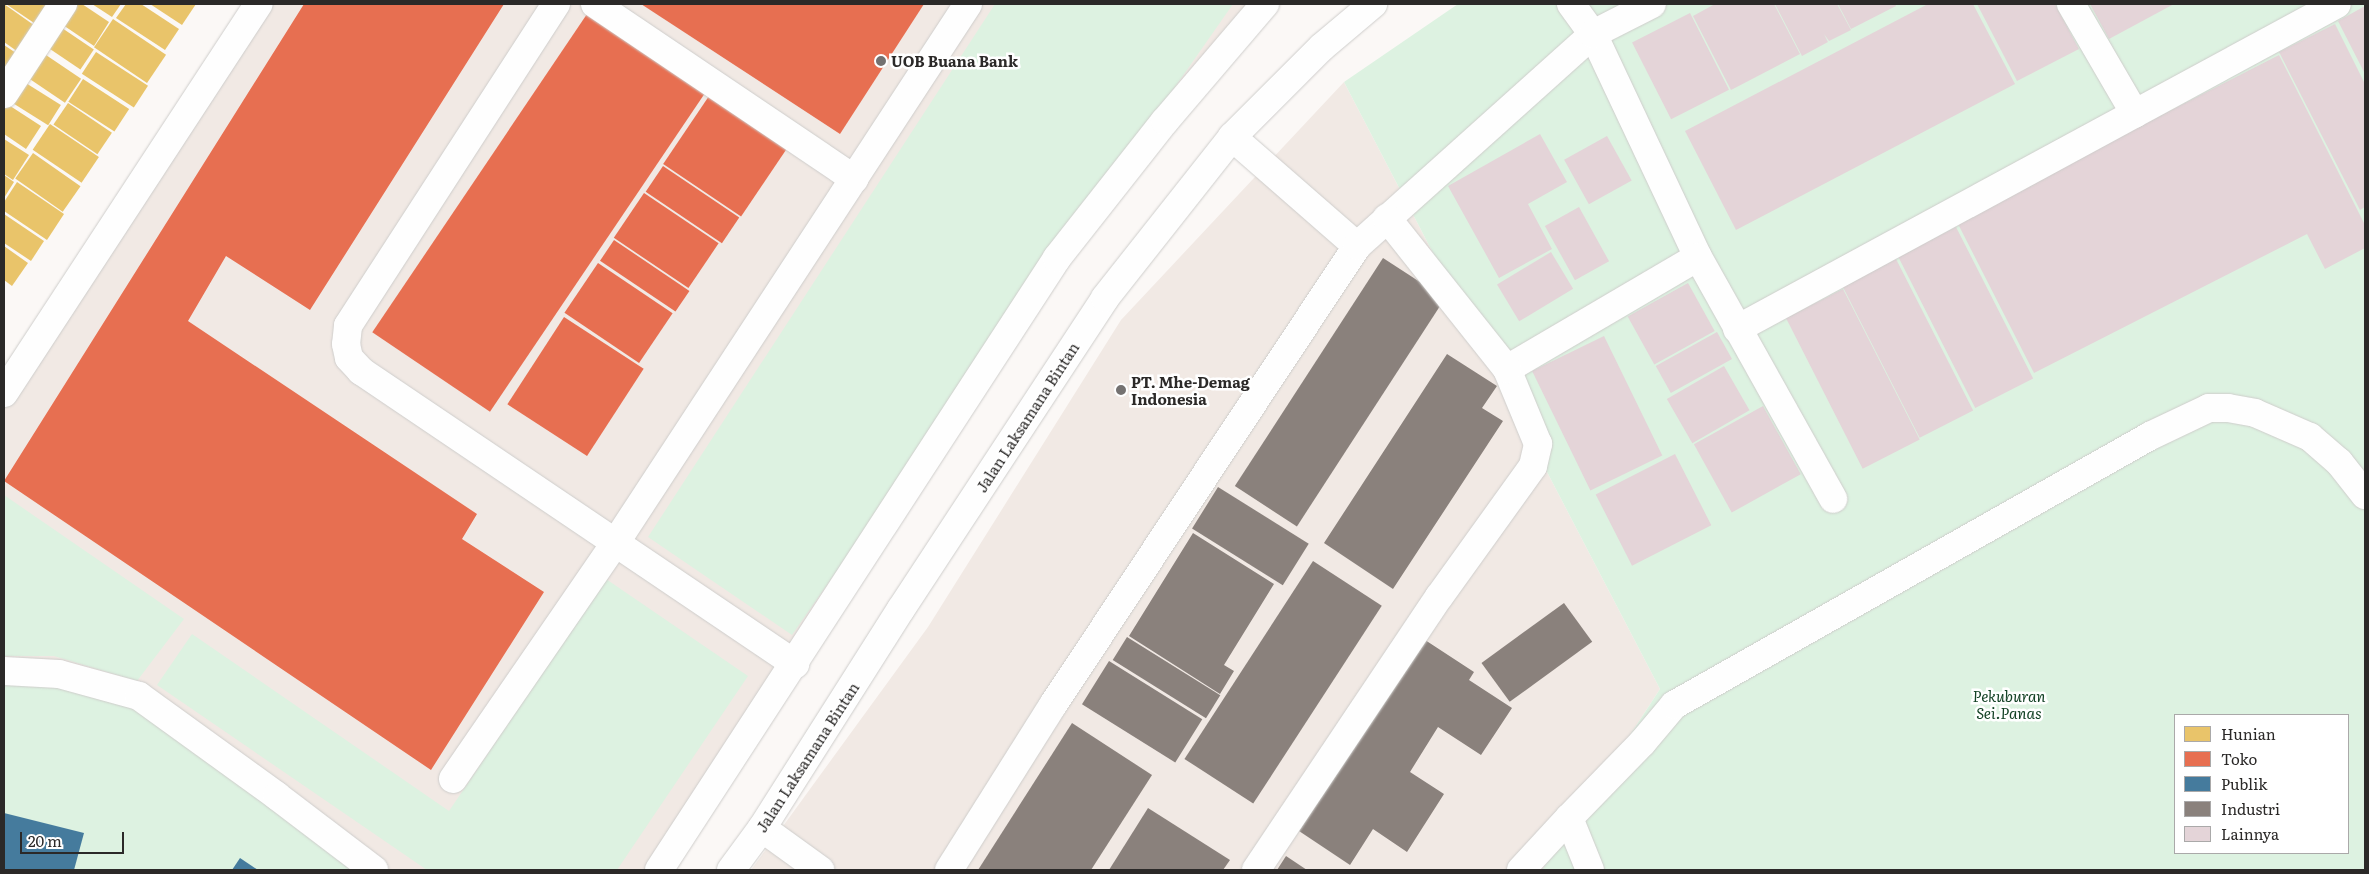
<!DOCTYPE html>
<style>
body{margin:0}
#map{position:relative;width:2369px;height:874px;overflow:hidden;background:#fbf8f6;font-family:Literata,serif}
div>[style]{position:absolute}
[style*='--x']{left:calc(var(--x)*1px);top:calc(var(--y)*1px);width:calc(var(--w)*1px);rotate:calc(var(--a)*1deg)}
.built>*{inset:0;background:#f1e9e4}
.green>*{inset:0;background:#ddf2e1}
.homes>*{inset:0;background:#e9c46a;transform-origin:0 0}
.shops>*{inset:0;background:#e76f51;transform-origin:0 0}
.public>*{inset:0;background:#457b9d}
.industry>*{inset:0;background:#8a817c;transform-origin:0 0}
.building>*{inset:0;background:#e4d4d8;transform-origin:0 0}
.roads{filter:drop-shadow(0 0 1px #cecdcb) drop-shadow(0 0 1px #cecdcb)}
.minor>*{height:28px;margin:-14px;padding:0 14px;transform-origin:14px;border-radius:14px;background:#fefefe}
.major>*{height:28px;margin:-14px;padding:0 14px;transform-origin:14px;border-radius:14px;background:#fefefe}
.dots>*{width:14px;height:14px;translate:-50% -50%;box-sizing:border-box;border:2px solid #fff;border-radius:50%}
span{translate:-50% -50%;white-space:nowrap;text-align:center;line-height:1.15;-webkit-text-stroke:5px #fff;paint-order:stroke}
.poi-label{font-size:15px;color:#2b2928;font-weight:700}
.left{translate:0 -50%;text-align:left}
.street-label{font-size:15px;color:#2b2928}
.park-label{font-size:15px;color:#134225;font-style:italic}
.frame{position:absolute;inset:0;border:5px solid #2b2928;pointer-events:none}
.legend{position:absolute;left:2174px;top:714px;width:175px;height:140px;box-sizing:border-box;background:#fff;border:1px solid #aaa9a9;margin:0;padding:6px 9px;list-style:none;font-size:15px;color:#2b2928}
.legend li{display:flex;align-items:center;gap:10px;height:25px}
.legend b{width:25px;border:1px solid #aaa9a9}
.scale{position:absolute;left:20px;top:832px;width:104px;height:22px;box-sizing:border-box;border:2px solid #2b2928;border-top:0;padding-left:6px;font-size:15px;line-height:18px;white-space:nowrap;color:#2b2928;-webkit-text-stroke:4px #fff;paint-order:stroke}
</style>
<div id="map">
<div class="built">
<i style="clip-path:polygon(259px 4px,1265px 4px,1165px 121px,659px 870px,4px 870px,4px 393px)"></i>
<i style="clip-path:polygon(1344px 82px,1660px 689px,1542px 870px,751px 870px,928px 627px,1121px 320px)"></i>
</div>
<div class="green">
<i style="clip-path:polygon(995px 4px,1233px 4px,792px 635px,648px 537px)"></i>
<i style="clip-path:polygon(evenodd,1458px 4px,2365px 4px,2365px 870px,1542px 870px,1660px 689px,1344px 82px,1458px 4px,2175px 715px,2348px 715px,2348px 853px,2175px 853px,2175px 715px)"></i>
<i style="clip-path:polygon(4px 495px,184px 619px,137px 681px,54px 656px,4px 656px)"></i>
<i style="clip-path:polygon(606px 579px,748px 676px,617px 870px,427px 870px,157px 685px,192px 634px,449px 811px)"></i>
<i style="clip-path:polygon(4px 683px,58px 685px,135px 707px,355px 870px,4px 870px)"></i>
</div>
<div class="homes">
<i style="clip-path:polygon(4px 4px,38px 28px,21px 54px,4px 42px)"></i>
<i style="clip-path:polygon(6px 4px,51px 4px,37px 25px)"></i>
<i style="clip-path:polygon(72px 4px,82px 4px,109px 22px,94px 46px,60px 23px)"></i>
<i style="clip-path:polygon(92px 4px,121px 4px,112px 17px)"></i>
<i style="clip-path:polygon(126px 4px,141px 4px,179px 29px,165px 50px,116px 18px)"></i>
<i style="clip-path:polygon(150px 4px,196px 4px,182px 25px)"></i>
<i style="left:113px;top:19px;width:64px;height:34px;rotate:34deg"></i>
<i style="left:59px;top:26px;width:42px;height:24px;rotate:34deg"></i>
<i style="clip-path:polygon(4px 45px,19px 55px,4px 78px)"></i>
<i style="left:96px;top:52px;width:62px;height:26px;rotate:33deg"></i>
<i style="left:43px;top:53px;width:46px;height:29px;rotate:34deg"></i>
<i style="left:83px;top:79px;width:55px;height:27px;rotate:33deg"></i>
<i style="left:21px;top:80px;width:47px;height:24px;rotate:32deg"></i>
<i style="clip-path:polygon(4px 102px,41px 126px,26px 149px,4px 134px)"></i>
<i style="left:68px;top:103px;width:53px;height:26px;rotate:34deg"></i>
<i style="left:50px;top:124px;width:59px;height:31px;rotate:34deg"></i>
<i style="clip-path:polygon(4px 139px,29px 155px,13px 180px,4px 174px)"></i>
<i style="left:33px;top:153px;width:58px;height:31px;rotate:35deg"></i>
<i style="clip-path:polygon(4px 175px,14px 182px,4px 198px)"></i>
<i style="clip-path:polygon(17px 182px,64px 214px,47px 240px,4px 211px,4px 202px)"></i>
<i style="clip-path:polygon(4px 214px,44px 241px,31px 261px,4px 243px)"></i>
<i style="clip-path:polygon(4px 246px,28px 263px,12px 286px,4px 280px)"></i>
</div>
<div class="shops">
<i style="clip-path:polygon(304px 4px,504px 4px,310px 310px,226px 256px,188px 321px,477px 514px,462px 539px,544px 592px,431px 770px,4px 481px)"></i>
<i style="clip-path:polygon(641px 4px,924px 4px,840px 134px)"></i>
<i style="left:587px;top:14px;width:142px;height:384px;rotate:34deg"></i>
<i style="left:709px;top:96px;width:94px;height:82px;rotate:34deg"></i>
<i style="left:663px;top:166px;width:92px;height:31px;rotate:34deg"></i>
<i style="left:644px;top:193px;width:90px;height:54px;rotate:34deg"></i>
<i style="left:614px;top:240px;width:91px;height:25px;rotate:34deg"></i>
<i style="left:598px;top:263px;width:90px;height:60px;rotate:34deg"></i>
<i style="left:564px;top:317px;width:95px;height:104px;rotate:33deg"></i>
</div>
<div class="public">
<i style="clip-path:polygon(4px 813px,84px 833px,74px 870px,4px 870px)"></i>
<i style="clip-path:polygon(240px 858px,258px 870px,232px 870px)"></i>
</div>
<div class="industry">
<i style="left:1383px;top:258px;width:74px;height:272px;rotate:33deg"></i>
<i style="clip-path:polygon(1447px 354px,1497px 386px,1482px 408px,1503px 421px,1393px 589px,1324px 543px)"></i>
<i style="left:1218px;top:487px;width:107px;height:49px;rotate:32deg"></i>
<i style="clip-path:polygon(1193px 533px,1274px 584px,1224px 665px,1234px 671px,1220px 694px,1129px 636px)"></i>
<i style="left:1313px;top:561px;width:82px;height:236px;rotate:33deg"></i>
<i style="left:1564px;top:603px;width:48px;height:102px;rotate:54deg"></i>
<i style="left:1127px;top:637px;width:110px;height:27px;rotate:32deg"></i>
<i style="clip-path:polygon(1422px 638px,1474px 672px,1469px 680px,1512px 708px,1481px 755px,1438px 727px,1410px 772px,1444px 794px,1407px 852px,1373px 829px,1350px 865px,1299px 831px)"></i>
<i style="left:1109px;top:661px;width:110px;height:51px;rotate:32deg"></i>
<i style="clip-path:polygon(1072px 723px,1152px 775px,1091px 870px,978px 870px)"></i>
<i style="clip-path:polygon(1148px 808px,1230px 860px,1223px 870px,1109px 870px)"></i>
<i style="clip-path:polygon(1286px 856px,1307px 870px,1277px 870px)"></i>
</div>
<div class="building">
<i style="clip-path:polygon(1715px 4px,1774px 4px,1800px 54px,1731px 90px,1693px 16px)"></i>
<i style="clip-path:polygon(1775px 4px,1837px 4px,1851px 30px,1829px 41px,1824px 34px,1828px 42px,1802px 56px)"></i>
<i style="clip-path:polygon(1838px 4px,1895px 4px,1896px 6px,1851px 29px)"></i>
<i style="clip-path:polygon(1928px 4px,1973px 4px,2015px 84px,1736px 230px,1685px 131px)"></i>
<i style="clip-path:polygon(1977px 4px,2055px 4px,2079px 49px,2017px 81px)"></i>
<i style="clip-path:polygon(2090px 4px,2174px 4px,2109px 39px)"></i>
<i style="clip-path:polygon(2365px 6px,2365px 74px,2338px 21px)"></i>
<i style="left:1690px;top:13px;width:86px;height:65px;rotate:63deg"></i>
<i style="clip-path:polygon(2335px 24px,2365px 84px,2365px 207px,2360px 210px,2279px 52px)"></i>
<i style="clip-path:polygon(2279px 55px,2365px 225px,2365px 248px,2325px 269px,2307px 234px,2034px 373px,1956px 220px)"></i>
<i style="clip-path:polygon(1540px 134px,1567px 182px,1528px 204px,1552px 249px,1499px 278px,1448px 186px)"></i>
<i style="left:1607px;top:136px;width:51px;height:49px;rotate:61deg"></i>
<i style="left:1579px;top:207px;width:62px;height:39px;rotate:61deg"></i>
<i style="left:1956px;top:227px;width:170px;height:65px;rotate:63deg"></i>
<i style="left:1551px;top:252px;width:43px;height:63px;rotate:59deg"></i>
<i style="left:1896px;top:259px;width:170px;height:60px;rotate:63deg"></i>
<i style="left:1688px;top:283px;width:55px;height:69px;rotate:61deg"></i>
<i style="left:1843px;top:289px;width:169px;height:64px;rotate:63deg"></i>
<i style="left:1717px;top:332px;width:31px;height:70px;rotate:61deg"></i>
<i style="left:1604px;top:336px;width:133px;height:80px;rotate:64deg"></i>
<i style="left:1724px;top:366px;width:51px;height:66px;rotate:60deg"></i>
<i style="left:1763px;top:406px;width:78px;height:79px;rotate:61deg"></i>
<i style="left:1675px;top:454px;width:80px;height:89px;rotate:63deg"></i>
</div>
<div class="roads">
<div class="minor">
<i style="--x:556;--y:4;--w:383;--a:122.9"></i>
<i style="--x:348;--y:326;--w:18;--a:96"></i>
<i style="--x:346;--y:344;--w:14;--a:78"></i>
<i style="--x:349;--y:358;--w:18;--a:47"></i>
<i style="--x:361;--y:371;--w:524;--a:34.02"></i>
<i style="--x:595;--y:4;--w:313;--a:34"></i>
<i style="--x:1571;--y:4;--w:37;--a:54"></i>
<i style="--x:1593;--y:34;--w:246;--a:64.8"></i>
<i style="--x:1698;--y:257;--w:277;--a:60.8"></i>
<i style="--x:2071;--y:4;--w:127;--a:59.8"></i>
<i style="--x:4;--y:94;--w:108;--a:-56.8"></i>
<i style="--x:1232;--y:137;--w:166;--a:41.1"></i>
<i style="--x:1737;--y:329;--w:682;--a:-28.44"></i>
<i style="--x:1507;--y:369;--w:221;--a:-30.4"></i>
<i style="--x:4;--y:393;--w:465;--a:-56.8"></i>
<i style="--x:4;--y:671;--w:55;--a:3.1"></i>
<i style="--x:59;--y:674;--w:83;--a:15.4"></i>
<i style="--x:139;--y:696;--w:170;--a:35.9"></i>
<i style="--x:277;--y:796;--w:122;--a:37.3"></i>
<i style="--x:453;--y:779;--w:288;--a:-55.5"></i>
<i style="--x:616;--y:542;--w:643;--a:-56.8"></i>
<i style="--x:1569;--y:818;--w:105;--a:-45.8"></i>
<i style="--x:1642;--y:743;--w:50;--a:-49.9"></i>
<i style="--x:1674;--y:705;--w:547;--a:-29.47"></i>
<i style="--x:2150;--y:436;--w:65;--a:-25.4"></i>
<i style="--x:2209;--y:408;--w:19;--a:0"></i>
<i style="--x:2228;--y:408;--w:27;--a:10"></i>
<i style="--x:2255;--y:413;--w:60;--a:23.6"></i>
<i style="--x:2310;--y:437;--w:38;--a:41"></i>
<i style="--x:2339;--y:462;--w:42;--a:51.8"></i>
<i style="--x:762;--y:828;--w:72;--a:35.9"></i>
<i style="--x:949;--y:870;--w:195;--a:-57.8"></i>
<i style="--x:1053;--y:705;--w:551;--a:-56.48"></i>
<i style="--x:1357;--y:246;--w:317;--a:-41.9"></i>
<i style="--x:1593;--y:34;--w:66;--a:-27"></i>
<i style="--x:1256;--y:870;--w:329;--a:-56.2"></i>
<i style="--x:1439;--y:597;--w:161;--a:-54.3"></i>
<i style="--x:1533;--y:466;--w:23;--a:-77"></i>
<i style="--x:1538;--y:444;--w:81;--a:-112.5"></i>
<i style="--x:1507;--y:369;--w:193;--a:-128.5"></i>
<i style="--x:1521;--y:870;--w:71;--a:-47.3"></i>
<i style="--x:1569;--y:818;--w:56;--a:68"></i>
</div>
<div class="major">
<i style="--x:659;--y:870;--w:730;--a:-56.96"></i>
<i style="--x:1057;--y:258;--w:174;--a:-51.8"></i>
<i style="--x:1165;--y:121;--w:154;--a:-49.5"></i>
<i style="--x:731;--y:870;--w:52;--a:-53.6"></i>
<i style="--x:762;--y:828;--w:259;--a:-57.6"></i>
<i style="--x:901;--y:609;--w:372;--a:-56.7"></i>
<i style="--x:1105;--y:298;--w:205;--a:-51.7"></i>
<i style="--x:1232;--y:137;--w:127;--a:-45"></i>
<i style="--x:1322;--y:47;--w:67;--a:-40.1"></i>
</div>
</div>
<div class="dots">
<i style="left:881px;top:61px;background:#747170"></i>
<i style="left:1121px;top:390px;background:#747170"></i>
</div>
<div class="poi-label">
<span class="left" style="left:891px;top:61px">UOB Buana Bank</span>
<span class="left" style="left:1131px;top:390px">PT. Mhe-Demag<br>Indonesia</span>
</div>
<div class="street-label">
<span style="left:1027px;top:417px;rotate:-57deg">Jalan Laksamana Bintan</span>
<span style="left:807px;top:757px;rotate:-57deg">Jalan Laksamana Bintan</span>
</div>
<div class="park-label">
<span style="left:2009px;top:704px">Pekuburan<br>Sei.Panas</span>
</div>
<div class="frame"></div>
<ul class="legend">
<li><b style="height:14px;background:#e9c46a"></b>Hunian</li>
<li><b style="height:14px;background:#e76f51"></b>Toko</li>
<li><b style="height:14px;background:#457b9d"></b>Publik</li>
<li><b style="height:14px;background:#8a817c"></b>Industri</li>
<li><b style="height:14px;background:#e4d4d8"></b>Lainnya</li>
</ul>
<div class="scale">20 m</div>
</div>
